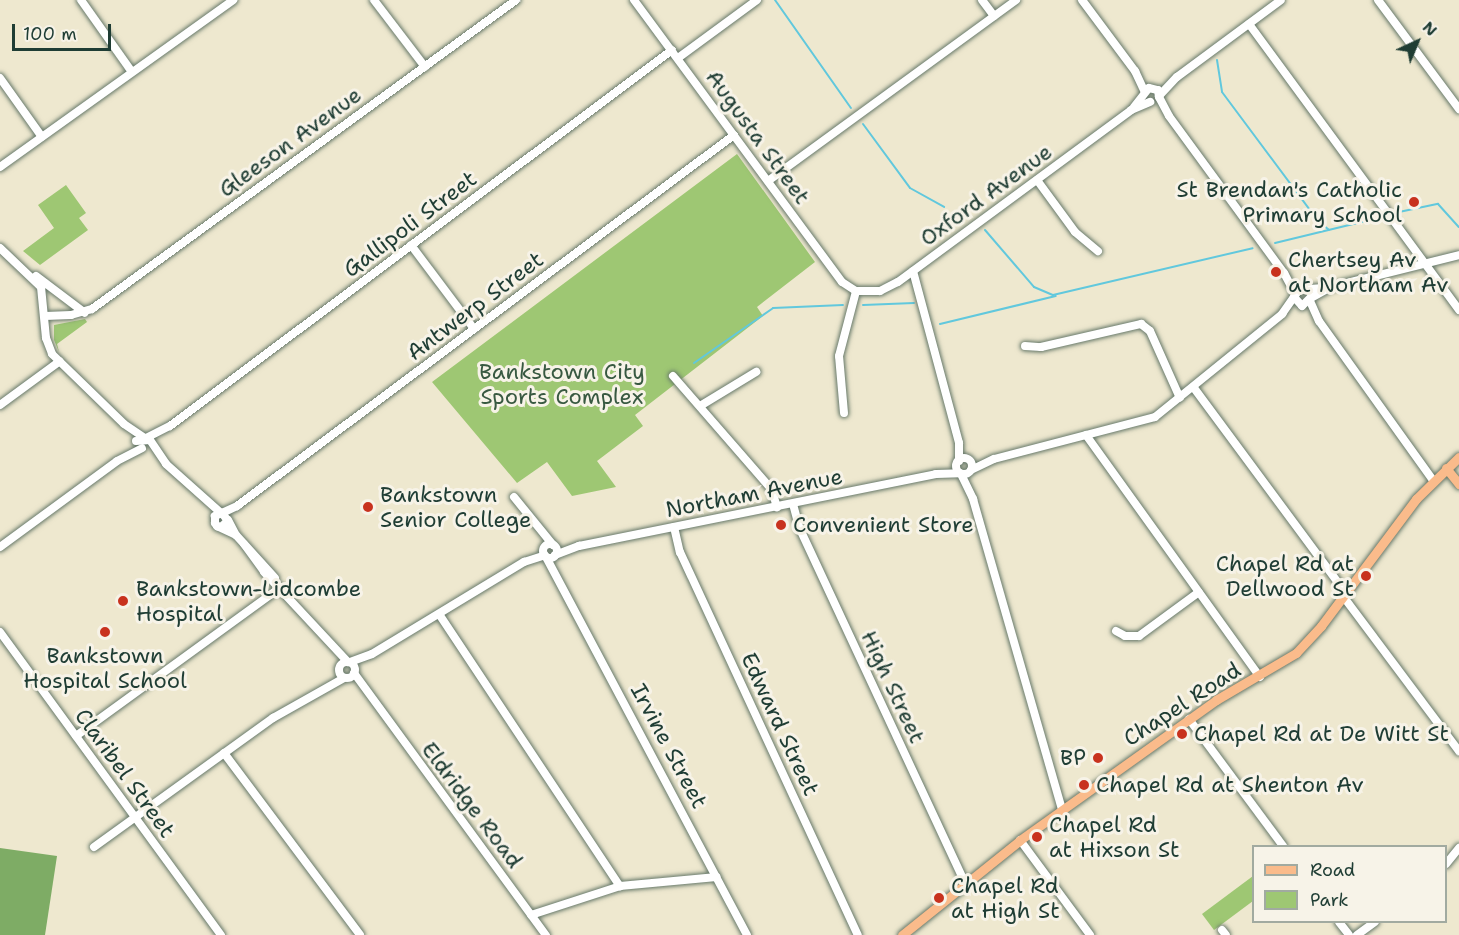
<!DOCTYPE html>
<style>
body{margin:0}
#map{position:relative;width:1459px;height:935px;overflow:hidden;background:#eee8cf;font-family:"Shantell Sans",sans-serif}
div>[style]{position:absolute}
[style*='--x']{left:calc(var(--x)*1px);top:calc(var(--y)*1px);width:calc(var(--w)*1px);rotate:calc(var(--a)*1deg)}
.green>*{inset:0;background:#9ec773}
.forest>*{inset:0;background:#7eac65}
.stream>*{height:2px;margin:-1px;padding:0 1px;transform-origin:1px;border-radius:1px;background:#61c8dd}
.roads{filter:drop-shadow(0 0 2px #67796a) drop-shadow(0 0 2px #67796a)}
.minor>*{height:8px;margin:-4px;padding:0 4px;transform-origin:4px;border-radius:4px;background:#fff}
.minor>.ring{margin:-4px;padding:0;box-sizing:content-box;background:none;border:8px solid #fff;border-radius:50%}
.major>*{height:9px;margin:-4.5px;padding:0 4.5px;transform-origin:4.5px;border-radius:4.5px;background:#fabb8b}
.dots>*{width:16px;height:16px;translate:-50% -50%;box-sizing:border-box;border:3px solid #f7f3e8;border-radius:50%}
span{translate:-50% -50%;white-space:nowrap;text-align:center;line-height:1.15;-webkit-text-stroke:6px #f7f3e8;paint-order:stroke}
.street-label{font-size:22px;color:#1f3d34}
.poi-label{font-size:22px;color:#1f3d34}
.right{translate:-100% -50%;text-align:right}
.left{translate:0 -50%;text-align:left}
.park-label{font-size:22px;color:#385941}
.legend{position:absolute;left:1252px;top:845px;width:195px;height:78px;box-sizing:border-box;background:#f7f3e8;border:2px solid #a1aaa0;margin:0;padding:8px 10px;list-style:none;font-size:18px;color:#1f3d34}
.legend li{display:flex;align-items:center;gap:12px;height:30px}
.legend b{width:30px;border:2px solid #a1aaa0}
.north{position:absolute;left:1387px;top:12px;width:60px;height:60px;-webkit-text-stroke:4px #f7f3e8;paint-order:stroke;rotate:44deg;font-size:16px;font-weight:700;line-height:24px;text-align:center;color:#1f3d34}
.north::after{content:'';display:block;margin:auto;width:21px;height:27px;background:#1f3d34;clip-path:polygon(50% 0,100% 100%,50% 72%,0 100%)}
.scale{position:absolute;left:12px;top:24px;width:99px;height:27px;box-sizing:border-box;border:3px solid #1f3d34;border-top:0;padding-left:8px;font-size:18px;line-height:21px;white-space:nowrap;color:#1f3d34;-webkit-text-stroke:4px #f7f3e8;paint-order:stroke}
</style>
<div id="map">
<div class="green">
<i style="clip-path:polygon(737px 154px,815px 262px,757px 307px,763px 316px,635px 415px,643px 426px,597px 461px,616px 487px,572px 496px,547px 462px,517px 483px,432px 382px)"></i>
<i style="clip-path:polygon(66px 185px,86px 213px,79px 218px,88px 230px,40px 265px,23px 251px,54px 228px,38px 205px)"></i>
<i style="clip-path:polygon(85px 319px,87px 322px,57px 344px,59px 352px,54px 340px,54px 325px)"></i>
<i style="clip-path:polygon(1253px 876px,1253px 901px,1214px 930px,1202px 914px)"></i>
</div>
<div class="forest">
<i style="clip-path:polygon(0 848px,57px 856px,45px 935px,0 935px)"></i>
</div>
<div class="stream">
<i style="--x:775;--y:0;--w:132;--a:54.9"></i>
<i style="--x:1217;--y:60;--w:32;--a:81"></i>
<i style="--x:1222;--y:92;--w:161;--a:53.3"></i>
<i style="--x:1318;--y:221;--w:14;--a:39"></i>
<i style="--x:863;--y:124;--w:79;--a:53.7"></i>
<i style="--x:910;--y:188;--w:39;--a:29"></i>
<i style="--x:1399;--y:212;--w:40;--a:-12"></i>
<i style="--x:1438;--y:204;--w:31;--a:48"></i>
<i style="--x:985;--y:230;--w:75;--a:49.3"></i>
<i style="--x:1034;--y:287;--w:21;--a:23"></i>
<i style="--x:1053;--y:295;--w:205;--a:-13.2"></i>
<i style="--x:1275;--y:243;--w:106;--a:-13.6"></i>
<i style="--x:863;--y:305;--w:51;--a:-2.2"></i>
<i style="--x:940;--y:324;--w:119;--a:-13.6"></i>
<i style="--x:694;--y:363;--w:96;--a:-34.8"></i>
<i style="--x:773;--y:308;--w:70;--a:-2.5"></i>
</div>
<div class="roads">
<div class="minor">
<i style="--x:81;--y:0;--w:88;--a:54.7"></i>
<i style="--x:374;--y:0;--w:84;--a:52.7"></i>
<i style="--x:634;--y:0;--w:350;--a:53.6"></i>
<i style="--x:842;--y:282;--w:17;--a:33"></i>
<i style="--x:856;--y:291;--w:24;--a:0"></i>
<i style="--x:880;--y:291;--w:20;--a:-27"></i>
<i style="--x:898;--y:282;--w:290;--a:-36.4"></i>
<i style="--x:1131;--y:110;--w:21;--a:-23"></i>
<i style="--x:982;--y:0;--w:20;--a:53"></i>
<i style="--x:1082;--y:0;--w:89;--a:53.3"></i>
<i style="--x:1135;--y:71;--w:23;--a:65"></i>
<i style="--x:1378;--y:0;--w:136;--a:53.4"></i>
<i style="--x:1249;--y:24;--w:355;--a:53.7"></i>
<i style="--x:678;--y:58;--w:98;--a:-36.3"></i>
<i style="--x:0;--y:78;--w:72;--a:54.6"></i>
<i style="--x:1159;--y:96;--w:26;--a:-47"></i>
<i style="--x:1177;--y:77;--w:129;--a:-36.5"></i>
<i style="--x:1159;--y:97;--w:21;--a:62"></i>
<i style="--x:1169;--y:116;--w:195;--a:53.8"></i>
<i style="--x:1284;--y:273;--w:24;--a:62"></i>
<i style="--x:1134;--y:107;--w:24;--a:-52"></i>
<i style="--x:1149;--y:88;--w:9;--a:13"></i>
<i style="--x:1158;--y:90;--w:7;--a:82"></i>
<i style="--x:0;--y:167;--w:287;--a:-35.6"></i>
<i style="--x:1037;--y:180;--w:64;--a:53.8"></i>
<i style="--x:1075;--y:232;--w:30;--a:40"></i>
<i style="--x:768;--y:181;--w:307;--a:-36.1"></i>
<i style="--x:411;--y:245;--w:105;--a:53.1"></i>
<i style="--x:0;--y:248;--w:57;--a:43.6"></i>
<i style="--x:41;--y:287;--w:51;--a:84.4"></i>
<i style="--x:46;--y:338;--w:17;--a:69"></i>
<i style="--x:52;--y:354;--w:100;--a:44.2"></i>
<i style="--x:124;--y:424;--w:25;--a:34"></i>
<i style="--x:913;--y:271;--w:178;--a:75"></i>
<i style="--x:959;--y:443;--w:18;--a:90"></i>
<i style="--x:36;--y:276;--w:61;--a:37.1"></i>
<i style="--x:1294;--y:297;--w:12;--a:48"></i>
<i style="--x:1302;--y:306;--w:13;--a:-45"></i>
<i style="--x:1311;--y:298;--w:23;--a:-29"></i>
<i style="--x:1331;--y:287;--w:132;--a:-14"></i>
<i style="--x:1310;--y:301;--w:22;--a:66"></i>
<i style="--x:1319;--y:321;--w:196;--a:54.4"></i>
<i style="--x:45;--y:316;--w:26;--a:-2"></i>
<i style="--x:71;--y:315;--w:22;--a:-16"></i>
<i style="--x:92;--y:309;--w:525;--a:-36.08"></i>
<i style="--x:1025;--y:346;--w:16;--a:4"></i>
<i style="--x:1041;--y:347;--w:103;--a:-13"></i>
<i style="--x:1141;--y:324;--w:11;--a:38"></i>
<i style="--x:1150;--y:331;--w:73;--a:65.9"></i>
<i style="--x:673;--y:376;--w:151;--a:49"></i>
<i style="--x:772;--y:490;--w:18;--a:74"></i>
<i style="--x:1194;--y:388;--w:254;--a:53.5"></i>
<i style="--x:0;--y:405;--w:74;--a:-36.3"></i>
<i style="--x:700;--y:406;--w:66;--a:-31.3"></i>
<i style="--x:844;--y:413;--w:57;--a:-95"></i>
<i style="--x:839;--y:356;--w:67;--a:-75.3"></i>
<i style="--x:1086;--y:435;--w:298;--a:54.3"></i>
<i style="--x:146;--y:438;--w:27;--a:-27"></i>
<i style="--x:170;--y:426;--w:627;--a:-36.83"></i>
<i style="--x:136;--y:441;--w:14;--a:-4"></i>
<i style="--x:150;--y:440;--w:29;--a:56"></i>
<i style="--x:166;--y:464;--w:74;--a:41.7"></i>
<i class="ring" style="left:956px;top:458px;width:8px;height:8px"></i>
<i style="--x:971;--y:470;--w:25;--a:-26"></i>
<i style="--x:994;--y:459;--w:166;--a:-14.6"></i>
<i style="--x:1155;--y:417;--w:164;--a:-39"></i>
<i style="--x:1282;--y:314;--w:29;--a:-55"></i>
<i style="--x:1299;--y:290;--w:32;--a:-5"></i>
<i style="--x:961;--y:474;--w:28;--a:64"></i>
<i style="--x:973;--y:499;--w:323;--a:74"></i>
<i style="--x:514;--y:497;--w:62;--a:50.9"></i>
<i style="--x:793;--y:504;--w:24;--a:75"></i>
<i style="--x:799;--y:527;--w:393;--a:65"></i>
<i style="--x:222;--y:513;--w:17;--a:-25"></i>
<i style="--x:237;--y:506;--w:620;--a:-36.74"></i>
<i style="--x:228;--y:520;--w:17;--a:62"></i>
<i style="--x:236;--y:535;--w:58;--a:47.8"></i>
<i style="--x:221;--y:527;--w:9;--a:-41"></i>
<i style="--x:228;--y:521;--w:10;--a:-127"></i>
<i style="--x:222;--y:513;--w:8;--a:157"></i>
<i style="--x:215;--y:516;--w:7;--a:90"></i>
<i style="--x:215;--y:523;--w:4;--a:56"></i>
<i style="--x:217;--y:526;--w:19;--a:25"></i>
<i style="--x:674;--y:527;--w:26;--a:77"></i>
<i style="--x:680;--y:552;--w:422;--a:65.1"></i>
<i style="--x:244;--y:544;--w:34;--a:54"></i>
<i style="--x:264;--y:572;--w:123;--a:47"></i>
<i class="ring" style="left:543px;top:544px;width:6px;height:6px"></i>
<i style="--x:0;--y:547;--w:145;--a:-36.3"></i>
<i style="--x:117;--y:461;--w:28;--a:-27"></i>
<i style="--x:555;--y:555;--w:26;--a:-21"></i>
<i style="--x:579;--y:546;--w:364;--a:-11.4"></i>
<i style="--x:936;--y:474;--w:24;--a:-2"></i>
<i style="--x:546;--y:557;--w:428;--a:62"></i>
<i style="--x:1343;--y:596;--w:194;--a:53.2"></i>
<i style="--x:439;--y:614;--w:327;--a:56.4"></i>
<i style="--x:1116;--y:631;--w:10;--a:29"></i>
<i style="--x:1125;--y:636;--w:14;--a:0"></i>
<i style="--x:1139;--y:636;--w:74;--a:-36.3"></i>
<i style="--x:0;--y:632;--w:375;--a:53.9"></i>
<i class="ring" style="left:339px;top:662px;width:8px;height:8px"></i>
<i style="--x:350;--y:662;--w:23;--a:-20"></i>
<i style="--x:372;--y:654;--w:178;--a:-31.2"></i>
<i style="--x:524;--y:562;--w:22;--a:-18"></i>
<i style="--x:354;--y:673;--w:325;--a:53.8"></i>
<i style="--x:1189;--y:719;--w:158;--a:53.5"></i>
<i style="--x:76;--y:736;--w:253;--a:-36"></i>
<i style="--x:224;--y:753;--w:227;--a:53.2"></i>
<i style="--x:1020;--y:840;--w:118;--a:53.6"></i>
<i style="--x:94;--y:847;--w:221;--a:-35.8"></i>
<i style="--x:273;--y:718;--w:81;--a:-29.4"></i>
<i style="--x:1446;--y:864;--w:21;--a:-51"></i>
<i style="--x:531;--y:915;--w:94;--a:-18"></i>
<i style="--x:620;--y:886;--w:97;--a:-5.3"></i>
<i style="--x:1339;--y:922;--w:16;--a:52"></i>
<i style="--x:1222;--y:930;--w:6;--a:51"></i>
<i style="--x:1357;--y:935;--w:22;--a:-36"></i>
</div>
<div class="major">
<i style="--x:1446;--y:468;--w:21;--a:51"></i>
<i style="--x:902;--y:935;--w:151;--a:-38.8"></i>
<i style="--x:1020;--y:840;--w:241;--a:-35.5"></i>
<i style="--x:1216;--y:700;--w:93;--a:-30.4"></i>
<i style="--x:1296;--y:653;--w:37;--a:-47"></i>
<i style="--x:1321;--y:626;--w:159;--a:-53.2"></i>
<i style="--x:1416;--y:499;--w:60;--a:-44.3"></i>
</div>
</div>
<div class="dots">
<i style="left:1414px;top:202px;background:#c8321e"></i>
<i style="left:1276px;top:272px;background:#c8321e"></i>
<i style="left:368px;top:507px;background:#c8321e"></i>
<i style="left:781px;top:525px;background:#c8321e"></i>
<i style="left:1366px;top:576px;background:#c8321e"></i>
<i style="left:123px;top:601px;background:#c8321e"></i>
<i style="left:105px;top:632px;background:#c8321e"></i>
<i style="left:1182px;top:734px;background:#c8321e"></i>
<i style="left:1098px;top:758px;background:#c8321e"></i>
<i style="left:1084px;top:785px;background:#c8321e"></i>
<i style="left:1037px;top:837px;background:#c8321e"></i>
<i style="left:939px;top:898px;background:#c8321e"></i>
</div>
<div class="street-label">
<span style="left:758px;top:137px;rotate:54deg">Augusta Street</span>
<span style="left:290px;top:142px;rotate:-36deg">Gleeson Avenue</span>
<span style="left:986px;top:195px;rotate:-36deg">Oxford Avenue</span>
<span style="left:410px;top:224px;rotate:-37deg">Gallipoli Street</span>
<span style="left:475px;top:306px;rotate:-37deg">Antwerp Street</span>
<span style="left:754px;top:493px;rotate:-11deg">Northam Avenue</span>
<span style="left:893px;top:687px;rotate:65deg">High Street</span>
<span style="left:1182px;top:704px;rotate:-33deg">Chapel Road</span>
<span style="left:780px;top:724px;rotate:65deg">Edward Street</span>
<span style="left:669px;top:746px;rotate:62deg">Irvine Street</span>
<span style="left:125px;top:773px;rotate:54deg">Claribel Street</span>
<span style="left:472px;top:805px;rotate:53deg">Eldridge Road</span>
</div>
<div class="poi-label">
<span class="right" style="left:1402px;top:202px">St Brendan's Catholic<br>Primary School</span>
<span class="left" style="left:1288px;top:272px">Chertsey Av<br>at Northam Av</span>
<span class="left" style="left:380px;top:507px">Bankstown<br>Senior College</span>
<span class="left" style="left:793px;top:525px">Convenient Store</span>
<span class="right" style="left:1354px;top:576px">Chapel Rd at<br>Dellwood St</span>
<span class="left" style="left:136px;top:601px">Bankstown-Lidcombe<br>Hospital</span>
<span style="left:105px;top:668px">Bankstown<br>Hospital School</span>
<span class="left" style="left:1194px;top:734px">Chapel Rd at De Witt St</span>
<span class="right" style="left:1086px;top:758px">BP</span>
<span class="left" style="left:1096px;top:785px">Chapel Rd at Shenton Av</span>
<span class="left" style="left:1049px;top:837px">Chapel Rd<br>at Hixson St</span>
<span class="left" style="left:951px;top:898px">Chapel Rd<br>at High St</span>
</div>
<div class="park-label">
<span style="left:562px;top:384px">Bankstown City<br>Sports Complex</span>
</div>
<ul class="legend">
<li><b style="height:8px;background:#fabb8b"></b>Road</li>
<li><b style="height:16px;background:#9ec773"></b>Park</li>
</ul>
<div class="north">N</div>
<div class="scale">100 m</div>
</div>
